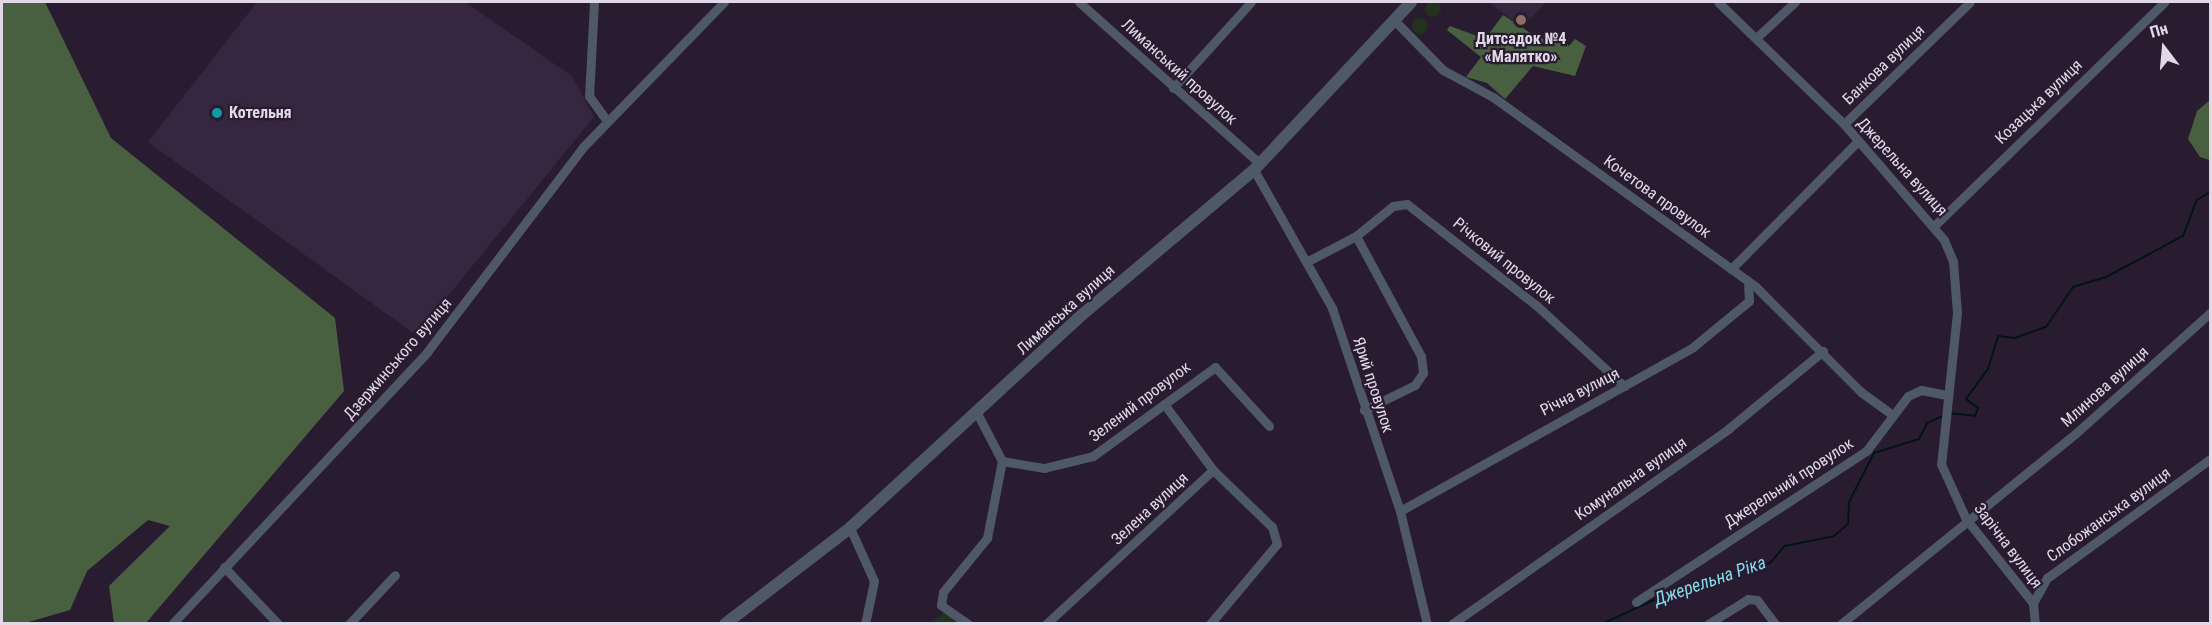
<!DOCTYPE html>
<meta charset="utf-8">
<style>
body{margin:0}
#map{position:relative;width:2212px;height:625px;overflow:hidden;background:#291c31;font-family:"Roboto Condensed",sans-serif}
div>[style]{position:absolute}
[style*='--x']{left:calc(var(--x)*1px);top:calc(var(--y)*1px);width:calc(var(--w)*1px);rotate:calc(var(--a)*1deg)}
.built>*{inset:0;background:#362640}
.green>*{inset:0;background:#23321e}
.round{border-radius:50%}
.forest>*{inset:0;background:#496040}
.stream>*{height:2px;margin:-1px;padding:0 1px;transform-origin:1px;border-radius:1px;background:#001418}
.minor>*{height:9px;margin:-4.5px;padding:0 4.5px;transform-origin:4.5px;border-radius:4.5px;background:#4e5866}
.tertiary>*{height:12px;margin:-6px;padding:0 6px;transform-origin:6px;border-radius:6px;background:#4e5866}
.dots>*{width:16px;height:16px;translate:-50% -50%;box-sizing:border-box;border:3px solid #291c31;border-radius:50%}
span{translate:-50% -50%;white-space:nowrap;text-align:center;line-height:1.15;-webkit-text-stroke:4.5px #291c31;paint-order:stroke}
.poi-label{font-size:16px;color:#e0d8e6;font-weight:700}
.left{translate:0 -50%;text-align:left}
.street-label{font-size:16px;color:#e0d8e6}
.water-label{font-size:18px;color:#82dbeb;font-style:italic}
.frame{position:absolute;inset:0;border:3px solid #e0d8e6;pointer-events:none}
.north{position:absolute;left:2134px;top:18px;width:60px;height:60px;-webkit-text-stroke:4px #291c31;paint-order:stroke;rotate:344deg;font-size:16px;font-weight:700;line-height:24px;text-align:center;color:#e0d8e6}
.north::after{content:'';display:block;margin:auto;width:21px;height:27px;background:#e0d8e6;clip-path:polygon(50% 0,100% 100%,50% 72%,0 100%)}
</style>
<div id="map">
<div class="built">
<i style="clip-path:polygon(257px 2px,465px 2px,572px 76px,594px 117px,416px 335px,148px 142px)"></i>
<i style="clip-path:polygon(1489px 2px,1546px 2px,1522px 28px)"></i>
</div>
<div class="green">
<i class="round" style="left:1425px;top:1px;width:16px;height:16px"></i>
<i class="round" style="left:1412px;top:18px;width:16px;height:16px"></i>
<i style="clip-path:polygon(944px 612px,961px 624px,929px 624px)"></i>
</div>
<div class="forest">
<i style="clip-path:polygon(2px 2px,45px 2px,111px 138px,335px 318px,344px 391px,146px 623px,114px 623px,109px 586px,170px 526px,148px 520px,87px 571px,70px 610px,25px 623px,2px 623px)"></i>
<i style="clip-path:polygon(1503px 15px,1538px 38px,1549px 40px,1557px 34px,1569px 46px,1575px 39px,1586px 46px,1575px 76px,1533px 66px,1505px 99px,1487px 83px,1466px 77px,1481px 57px,1447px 30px,1450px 26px,1485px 39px)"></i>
<i style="clip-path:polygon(2210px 100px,2210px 160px,2200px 157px,2188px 139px,2197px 111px)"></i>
</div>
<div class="stream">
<i style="--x:1948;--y:413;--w:27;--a:6"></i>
<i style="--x:1975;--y:416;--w:9;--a:-69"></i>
<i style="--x:1978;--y:408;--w:15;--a:-143"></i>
<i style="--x:1966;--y:399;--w:37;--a:-54"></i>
<i style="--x:1988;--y:369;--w:34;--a:-73"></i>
<i style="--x:1998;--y:336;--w:17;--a:7"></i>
<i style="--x:2015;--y:338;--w:33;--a:-20"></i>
<i style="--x:2046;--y:327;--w:48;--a:-56"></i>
<i style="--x:2073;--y:287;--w:37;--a:-17"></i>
<i style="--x:2108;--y:276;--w:85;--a:-28.1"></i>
<i style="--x:2183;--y:236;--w:39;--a:-69"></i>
<i style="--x:2197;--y:200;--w:15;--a:-32"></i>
<i style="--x:1602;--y:624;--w:78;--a:-24.9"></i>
<i style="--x:1673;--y:591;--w:101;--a:-16.1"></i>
<i style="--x:1770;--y:563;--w:23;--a:-49"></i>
<i style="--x:1785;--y:546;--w:50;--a:-11.5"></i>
<i style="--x:1834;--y:536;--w:18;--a:-41"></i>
<i style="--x:1848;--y:524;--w:22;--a:-87"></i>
<i style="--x:1849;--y:502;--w:55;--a:-63"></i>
<i style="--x:1874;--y:453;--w:47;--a:-17.3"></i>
<i style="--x:1919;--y:439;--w:18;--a:-63"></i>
<i style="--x:1927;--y:423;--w:17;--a:-24"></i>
</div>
<div class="minor">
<i style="--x:594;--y:2;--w:94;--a:93"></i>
<i style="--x:589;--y:96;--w:31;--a:54"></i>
<i style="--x:1079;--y:2;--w:243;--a:41.8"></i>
<i style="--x:1718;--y:2;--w:175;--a:44.1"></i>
<i style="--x:1844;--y:124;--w:153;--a:49.2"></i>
<i style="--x:1944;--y:240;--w:23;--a:67"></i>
<i style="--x:1953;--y:261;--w:52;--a:85.6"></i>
<i style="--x:1957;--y:313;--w:152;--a:96"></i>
<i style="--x:1941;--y:464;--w:60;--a:65.6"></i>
<i style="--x:1966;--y:519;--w:107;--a:51.4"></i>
<i style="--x:2033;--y:603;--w:21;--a:85"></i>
<i style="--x:1394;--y:20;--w:70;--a:45.6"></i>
<i style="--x:1443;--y:70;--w:57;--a:28.4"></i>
<i style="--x:1493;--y:97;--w:324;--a:35.8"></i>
<i style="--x:1756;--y:287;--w:148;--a:45"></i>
<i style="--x:1861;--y:392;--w:36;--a:36"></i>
<i style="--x:1756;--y:38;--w:53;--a:-42.7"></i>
<i style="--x:1173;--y:88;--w:116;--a:-47.8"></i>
<i style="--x:1844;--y:124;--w:175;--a:-44.1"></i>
<i style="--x:1254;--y:170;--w:159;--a:60.5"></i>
<i style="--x:1332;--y:308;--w:214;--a:71.5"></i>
<i style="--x:1400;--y:511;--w:116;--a:76.6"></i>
<i style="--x:1935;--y:225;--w:320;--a:-44.2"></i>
<i style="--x:1356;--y:236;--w:136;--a:61.6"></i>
<i style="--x:1421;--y:356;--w:17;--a:83"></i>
<i style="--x:1423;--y:373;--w:14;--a:124"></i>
<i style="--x:1415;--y:385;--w:57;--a:153.9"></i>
<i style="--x:1308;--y:261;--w:54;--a:-27.5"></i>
<i style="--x:1356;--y:236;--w:48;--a:-39"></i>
<i style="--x:1393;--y:206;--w:14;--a:-8"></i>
<i style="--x:1407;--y:204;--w:164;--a:38.1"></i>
<i style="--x:1536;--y:305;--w:120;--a:42.6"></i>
<i style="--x:1731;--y:269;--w:179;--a:-45.2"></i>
<i style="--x:978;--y:415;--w:52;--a:62.4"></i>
<i style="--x:1400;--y:511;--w:336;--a:-29.2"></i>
<i style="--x:1693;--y:347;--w:72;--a:-39.4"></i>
<i style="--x:1749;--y:301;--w:20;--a:-93"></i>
<i style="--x:850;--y:528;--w:58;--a:65.6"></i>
<i style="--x:874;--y:581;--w:44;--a:101.8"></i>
<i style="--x:224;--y:567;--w:79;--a:46.5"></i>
<i style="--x:1636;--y:602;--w:277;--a:-33.3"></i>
<i style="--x:1867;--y:450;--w:68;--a:-52.8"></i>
<i style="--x:1908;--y:396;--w:14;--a:-25"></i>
<i style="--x:1921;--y:390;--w:26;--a:11"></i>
<i style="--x:2033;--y:603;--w:29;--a:-61"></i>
<i style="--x:2047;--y:578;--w:202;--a:-36.1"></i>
<i style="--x:172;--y:624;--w:373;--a:-46.8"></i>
<i style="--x:427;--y:352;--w:258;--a:-52.7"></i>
<i style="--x:583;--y:147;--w:202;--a:-45.8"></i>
<i style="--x:349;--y:624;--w:67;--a:-46.8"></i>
<i style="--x:968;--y:624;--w:33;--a:-145"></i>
<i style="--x:941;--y:605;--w:13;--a:-81"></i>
<i style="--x:943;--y:592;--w:70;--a:-50.8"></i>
<i style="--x:987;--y:538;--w:78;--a:-79"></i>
<i style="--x:1002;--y:461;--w:43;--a:9.5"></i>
<i style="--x:1044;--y:468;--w:50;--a:-13.8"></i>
<i style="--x:1093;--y:456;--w:151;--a:-36.1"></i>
<i style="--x:1215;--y:367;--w:80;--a:47.5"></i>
<i style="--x:1046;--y:624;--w:227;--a:-42.7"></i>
<i style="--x:1213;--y:470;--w:82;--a:-126.6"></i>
<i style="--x:1210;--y:624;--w:104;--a:-50.1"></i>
<i style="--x:1277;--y:544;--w:18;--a:-106"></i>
<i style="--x:1272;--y:527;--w:82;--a:-136"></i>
<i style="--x:1452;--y:624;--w:338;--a:-35.2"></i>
<i style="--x:1728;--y:429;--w:123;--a:-39.4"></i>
<i style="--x:1708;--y:624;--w:47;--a:-32"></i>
<i style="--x:1748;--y:599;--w:9;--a:6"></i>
<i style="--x:1757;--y:600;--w:30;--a:53"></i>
<i style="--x:1841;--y:624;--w:301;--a:-39.1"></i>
<i style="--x:2075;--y:434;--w:181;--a:-41.9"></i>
</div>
<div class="tertiary">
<i style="--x:725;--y:624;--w:158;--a:-37.5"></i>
<i style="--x:850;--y:528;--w:309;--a:-42.6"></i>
<i style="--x:1077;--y:319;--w:231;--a:-40.1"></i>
<i style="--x:1254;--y:170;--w:230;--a:-46.9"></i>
</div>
<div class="dots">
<i style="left:1521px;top:20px;background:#8d6e63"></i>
<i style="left:217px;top:113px;background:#0f9aa8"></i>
</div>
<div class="poi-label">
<span style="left:1521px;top:48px">Дитсадок №4<br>«Малятко»</span>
<span class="left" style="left:229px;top:113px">Котельня</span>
</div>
<div class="street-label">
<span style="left:1884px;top:65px;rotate:-44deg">Банкова вулиця</span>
<span style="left:1179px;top:72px;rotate:42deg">Лиманський провулок</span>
<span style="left:2039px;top:102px;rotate:-44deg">Козацька вулиця</span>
<span style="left:1902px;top:167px;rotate:48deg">Джерельна вулиця</span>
<span style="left:1657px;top:197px;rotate:36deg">Кочетова провулок</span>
<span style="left:1504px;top:261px;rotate:39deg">Річковий провулок</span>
<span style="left:1066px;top:310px;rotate:-42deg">Лиманська вулиця</span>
<span style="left:398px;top:359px;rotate:-49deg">Дзержинського вулиця</span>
<span style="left:1373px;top:385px;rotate:72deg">Ярий провулок</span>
<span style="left:2105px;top:387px;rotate:-42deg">Млинова вулиця</span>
<span style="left:1580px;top:392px;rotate:-27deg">Річна вулиця</span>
<span style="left:1140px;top:402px;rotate:-37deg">Зелений провулок</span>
<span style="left:1631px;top:479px;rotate:-35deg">Комунальна вулиця</span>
<span style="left:1789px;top:483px;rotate:-33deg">Джерельний провулок</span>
<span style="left:1150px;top:509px;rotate:-43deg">Зелена вулиця</span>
<span style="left:2109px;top:515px;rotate:-36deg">Слобожанська вулиця</span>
<span style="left:2008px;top:546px;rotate:53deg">Зарічна вулиця</span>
</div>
<div class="water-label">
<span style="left:1710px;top:581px;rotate:-19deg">Джерельна Ріка</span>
</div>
<div class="frame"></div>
<div class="north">Пн</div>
</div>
